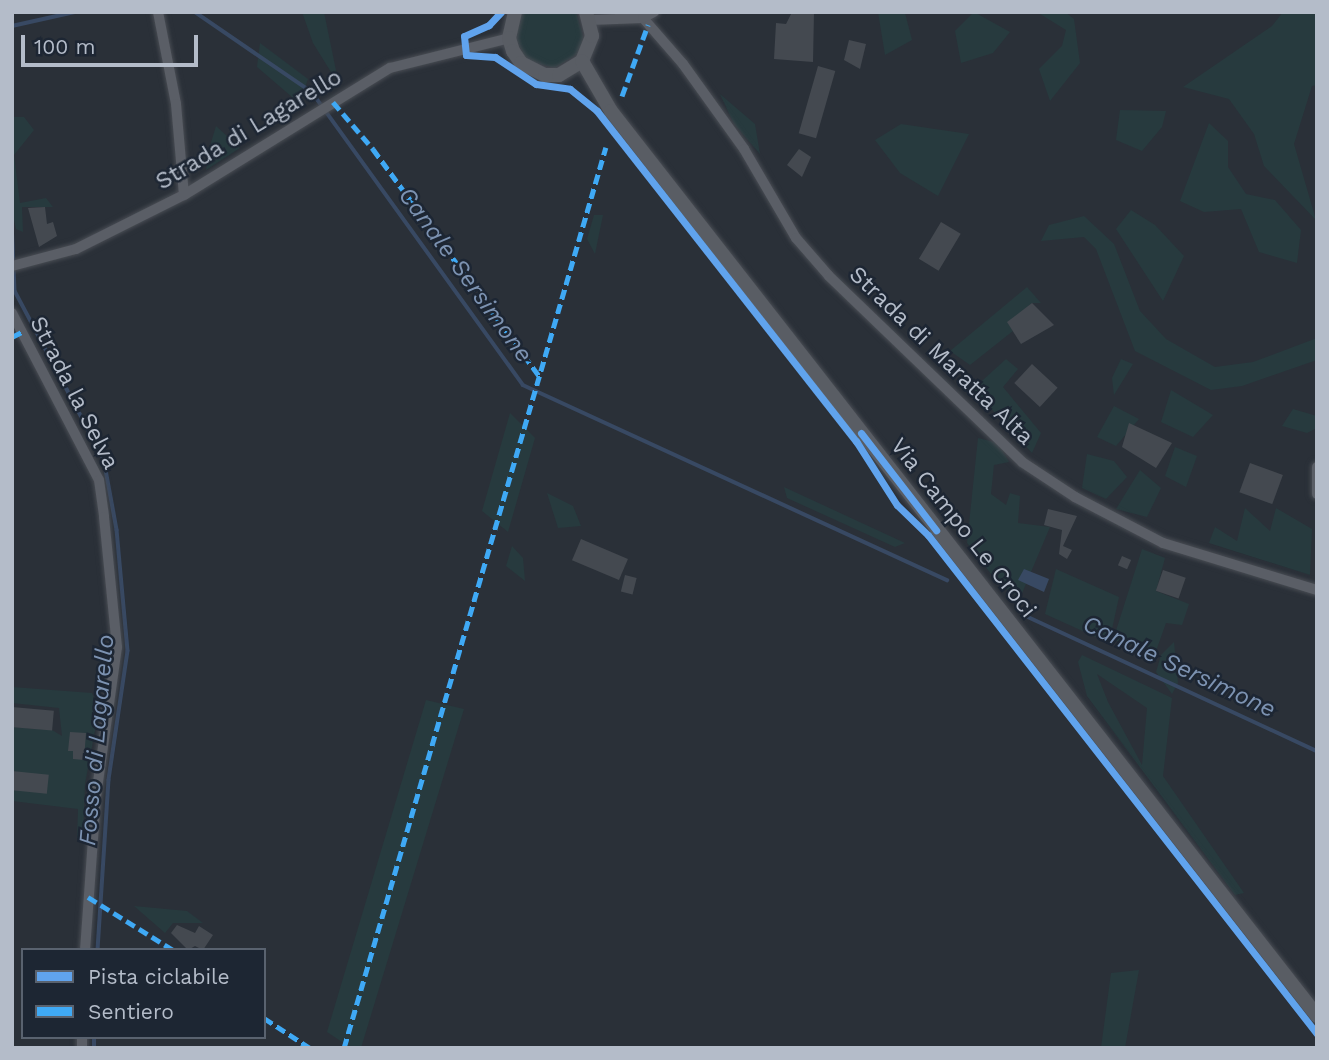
<!DOCTYPE html>
<style>
body{margin:0}
#map{position:relative;width:1329px;height:1060px;overflow:hidden;background:#2a3038;font-family:"Work Sans",sans-serif}
div>[style]{position:absolute}
[style*='--x']{left:calc(var(--x)*1px);top:calc(var(--y)*1px);width:calc(var(--w)*1px);rotate:calc(var(--a)*1deg)}
.green>*{inset:0;background:#273a3e}
.water>*{inset:0;background:#384963}
.stream>*{height:3.5px;margin:-1.75px;padding:0 1.75px;transform-origin:1.75px;border-radius:1.75px;background:#384963}
.building>*{inset:0;background:#444950;transform-origin:0 0}
.roads{filter:drop-shadow(0 0 2px #484c53) drop-shadow(0 0 2px #484c53)}
.street>*{height:10px;margin:-5px;padding:0 5px;transform-origin:5px;border-radius:5px;background:#5a5e66}
.secondary>*{height:14px;margin:-7px;padding:0 7px;transform-origin:7px;border-radius:7px;background:#595d64}
.quiet>*{height:5px;margin-top:-2.5px;transform-origin:0;background:repeating-linear-gradient(90deg,#3fa9f5 0 10px,transparent 0 15px)}
.cycleway>*{height:7px;margin:-3.5px;padding:0 3.5px;transform-origin:3.5px;border-radius:3.5px;background:#60a3ed}
span{translate:-50% -50%;white-space:nowrap;text-align:center;line-height:1.15;-webkit-text-stroke:5px #1d2633;paint-order:stroke}
.street-label{font-size:23px;color:#b4bcc9}
.water-label{font-size:24px;color:#7c92b1;font-style:italic}
.frame{position:absolute;inset:0;border:14px solid #b4bcc9;pointer-events:none}
.legend{position:absolute;left:21px;top:948px;width:245px;height:91px;box-sizing:border-box;background:#1d2633;border:2px solid #59626f;margin:0;padding:9px 12px;list-style:none;font-size:21px;color:#b4bcc9}
.legend li{display:flex;align-items:center;gap:14px;height:35px}
.legend b{width:35px;border:2px solid #59626f}
.scale{position:absolute;left:21px;top:35px;width:177px;height:32px;box-sizing:border-box;border:4px solid #b4bcc9;border-top:0;padding-left:9px;font-size:21px;line-height:24px;white-space:nowrap;color:#b4bcc9;-webkit-text-stroke:5px #1d2633;paint-order:stroke}
</style>
<div id="map">
<div class="green">
<i style="clip-path:polygon(302px 12px,324px 12px,339px 85px,313px 43px)"></i>
<i style="clip-path:polygon(523px 12px,576px 12px,584px 39px,579px 53px,555px 68px,527px 61px,514px 36px)"></i>
<i style="clip-path:polygon(878px 12px,905px 13px,912px 40px,885px 55px)"></i>
<i style="clip-path:polygon(974px 12px,1010px 32px,993px 53px,961px 63px,955px 31px)"></i>
<i style="clip-path:polygon(1037px 12px,1065px 12px,1074px 19px,1080px 63px,1050px 101px,1039px 69px,1062px 46px,1066px 30px)"></i>
<i style="clip-path:polygon(1283px 12px,1317px 12px,1317px 85px,1312px 86px,1294px 144px,1316px 220px,1264px 166px,1254px 134px,1229px 99px,1183px 87px,1272px 26px)"></i>
<i style="clip-path:polygon(260px 43px,308px 79px,299px 103px,257px 67px)"></i>
<i style="clip-path:polygon(720px 94px,755px 124px,760px 154px,734px 124px)"></i>
<i style="clip-path:polygon(1120px 110px,1166px 111px,1162px 127px,1142px 151px,1116px 140px)"></i>
<i style="clip-path:polygon(12px 117px,24px 117px,34px 130px,14px 155px,20px 203px,46px 198px,53px 207px,22px 207px,23px 232px,16px 229px,12px 211px)"></i>
<i style="clip-path:polygon(1209px 123px,1228px 141px,1228px 167px,1246px 194px,1275px 200px,1301px 230px,1297px 263px,1259px 252px,1241px 209px,1204px 212px,1180px 201px)"></i>
<i style="clip-path:polygon(901px 124px,969px 134px,938px 196px,900px 173px,875px 140px)"></i>
<i style="clip-path:polygon(216px 126px,240px 148px,206px 170px,210px 146px)"></i>
<i style="clip-path:polygon(1131px 210px,1155px 225px,1184px 256px,1163px 301px,1116px 229px)"></i>
<i style="clip-path:polygon(594px 215px,603px 215px,595px 254px,587px 239px)"></i>
<i style="clip-path:polygon(1084px 216px,1114px 244px,1140px 311px,1166px 339px,1215px 367px,1253px 362px,1317px 338px,1317px 360px,1242px 386px,1211px 390px,1135px 351px,1096px 249px,1084px 237px,1041px 241px,1049px 225px)"></i>
<i style="clip-path:polygon(1027px 287px,1041px 303px,1032px 303px,1008px 323px,1013px 331px,970px 365px,950px 351px)"></i>
<i style="clip-path:polygon(1006px 359px,1018px 369px,1003px 387px,1041px 433px,1032px 453px,973px 389px)"></i>
<i style="clip-path:polygon(1121px 359px,1133px 364px,1114px 395px,1112px 378px)"></i>
<i style="clip-path:polygon(1171px 390px,1213px 415px,1193px 437px,1161px 422px)"></i>
<i style="clip-path:polygon(1114px 406px,1139px 419px,1116px 446px,1097px 437px)"></i>
<i style="clip-path:polygon(1293px 409px,1317px 416px,1317px 428px,1307px 433px,1282px 426px)"></i>
<i style="clip-path:polygon(510px 413px,535px 438px,508px 532px,482px 511px)"></i>
<i style="clip-path:polygon(978px 438px,998px 443px,1009px 462px,994px 465px,991px 494px,1006px 505px,1010px 493px,1020px 496px,1018px 523px,1050px 527px,1020px 598px,998px 583px,967px 543px)"></i>
<i style="clip-path:polygon(1175px 447px,1197px 456px,1186px 487px,1165px 476px)"></i>
<i style="clip-path:polygon(1087px 454px,1114px 461px,1127px 477px,1106px 499px,1082px 488px)"></i>
<i style="clip-path:polygon(1140px 470px,1161px 488px,1147px 517px,1116px 509px)"></i>
<i style="clip-path:polygon(784px 487px,905px 543px,895px 547px,787px 498px)"></i>
<i style="clip-path:polygon(547px 493px,573px 506px,581px 526px,558px 528px)"></i>
<i style="clip-path:polygon(1245px 508px,1270px 531px,1276px 508px,1312px 529px,1310px 575px,1209px 543px,1215px 527px,1237px 541px)"></i>
<i style="clip-path:polygon(512px 546px,523px 558px,525px 581px,506px 566px)"></i>
<i style="clip-path:polygon(1142px 549px,1165px 558px,1156px 591px,1189px 604px,1182px 625px,1166px 623px,1156px 651px,1113px 640px)"></i>
<i style="clip-path:polygon(1056px 569px,1119px 597px,1109px 643px,1045px 614px)"></i>
<i style="clip-path:polygon(1174px 642px,1178px 683px,1172px 694px,1156px 672px,1161px 655px)"></i>
<i style="clip-path:polygon(evenodd,1082px 655px,1172px 698px,1163px 776px,1244px 893px,1235px 895px,1087px 696px,1078px 662px,1082px 655px,1097px 674px,1147px 708px,1142px 765px,1108px 702px,1097px 674px)"></i>
<i style="clip-path:polygon(12px 687px,92px 693px,99px 709px,85px 784px,83px 838px,77px 838px,78px 809px,12px 801px,12px 727px,52px 730px,62px 736px,59px 708px,12px 703px)"></i>
<i style="clip-path:polygon(426px 700px,464px 709px,361px 1048px,351px 1048px,327px 1032px)"></i>
<i style="clip-path:polygon(134px 906px,187px 911px,203px 923px,173px 923px,165px 933px)"></i>
<i style="clip-path:polygon(1139px 970px,1125px 1048px,1101px 1048px,1111px 973px)"></i>
</div>
<div class="water">
<i style="clip-path:polygon(1024px 569px,1049px 579px,1044px 592px,1018px 580px)"></i>
</div>
<div class="stream">
<i style="--x:195;--y:12;--w:142;--a:34.4"></i>
<i style="--x:312;--y:92;--w:361;--a:54.2"></i>
<i style="--x:523;--y:385;--w:467;--a:24.7"></i>
<i style="--x:12;--y:26;--w:65;--a:-12.5"></i>
<i style="--x:12;--y:222;--w:69;--a:87.5"></i>
<i style="--x:15;--y:291;--w:190;--a:62.1"></i>
<i style="--x:104;--y:459;--w:72;--a:79.6"></i>
<i style="--x:117;--y:530;--w:121;--a:84.8"></i>
<i style="--x:128;--y:651;--w:130;--a:98.4"></i>
<i style="--x:109;--y:780;--w:170;--a:93.7"></i>
<i style="--x:1026;--y:616;--w:321;--a:24.9"></i>
<i style="--x:94;--y:1048;--w:11;--a:-90"></i>
</div>
<div class="building">
<i style="clip-path:polygon(792px 12px,814px 12px,813px 62px,774px 59px,776px 23px,786px 24px)"></i>
<i style="clip-path:polygon(849px 40px,866px 44px,860px 69px,844px 60px)"></i>
<i style="left:818px;top:66px;width:18px;height:70px;rotate:16deg"></i>
<i style="clip-path:polygon(799px 149px,811px 157px,802px 177px,787px 165px)"></i>
<i style="clip-path:polygon(45px 207px,47px 224px,53px 222px,57px 236px,39px 247px,28px 208px)"></i>
<i style="left:941px;top:222px;width:23px;height:43px;rotate:31deg"></i>
<i style="clip-path:polygon(1032px 303px,1054px 325px,1021px 344px,1007px 322px)"></i>
<i style="left:1032px;top:364px;width:35px;height:26px;rotate:43deg"></i>
<i style="clip-path:polygon(1129px 423px,1172px 443px,1156px 468px,1122px 447px)"></i>
<i style="left:1250px;top:463px;width:35px;height:31px;rotate:20deg"></i>
<i style="clip-path:polygon(1048px 509px,1077px 516px,1063px 546px,1072px 550px,1067px 559px,1059px 554px,1062px 530px,1044px 525px)"></i>
<i style="left:581px;top:539px;width:51px;height:23px;rotate:23deg"></i>
<i style="left:1122px;top:556px;width:10px;height:10px;rotate:24deg"></i>
<i style="left:1163px;top:570px;width:24px;height:22px;rotate:19deg"></i>
<i style="left:625px;top:575px;width:12px;height:17px;rotate:14deg"></i>
<i style="left:12px;top:707px;width:42px;height:20px;rotate:5deg"></i>
<i style="clip-path:polygon(70px 732px,86px 733px,84px 760px,73px 759px,73px 751px,68px 751px)"></i>
<i style="left:12px;top:771px;width:37px;height:19px;rotate:6deg"></i>
<i style="clip-path:polygon(177px 925px,195px 933px,199px 926px,213px 935px,203px 950px,195px 946px,188px 950px,171px 933px)"></i>
</div>
<div class="roads">
<div class="street">
<i style="--x:158;--y:12;--w:94;--a:78.9"></i>
<i style="--x:176;--y:104;--w:91;--a:85"></i>
<i style="--x:643;--y:18;--w:61;--a:49"></i>
<i style="--x:683;--y:64;--w:105;--a:54.3"></i>
<i style="--x:744;--y:149;--w:103;--a:59.7"></i>
<i style="--x:796;--y:238;--w:50;--a:49"></i>
<i style="--x:829;--y:276;--w:268;--a:43.9"></i>
<i style="--x:1022;--y:462;--w:64;--a:33.4"></i>
<i style="--x:1075;--y:497;--w:99;--a:27.6"></i>
<i style="--x:1163;--y:543;--w:161;--a:17"></i>
<i style="--x:590;--y:20;--w:53;--a:-2.2"></i>
<i style="--x:643;--y:18;--w:13;--a:-29"></i>
<i style="--x:12;--y:266;--w:66;--a:-14.9"></i>
<i style="--x:76;--y:249;--w:121;--a:-26.6"></i>
<i style="--x:184;--y:195;--w:242;--a:-31.7"></i>
<i style="--x:390;--y:68;--w:123;--a:-14.1"></i>
<i style="--x:12;--y:313;--w:188;--a:62.5"></i>
<i style="--x:99;--y:480;--w:37;--a:82"></i>
<i style="--x:104;--y:517;--w:131;--a:84.3"></i>
<i style="--x:117;--y:647;--w:151;--a:98"></i>
<i style="--x:96;--y:797;--w:153;--a:94.1"></i>
<i style="--x:1317;--y:467;--w:27;--a:90"></i>
<i style="--x:82;--y:1048;--w:11;--a:-90"></i>
</div>
<div class="secondary">
<i style="--x:515;--y:12;--w:27;--a:103"></i>
<i style="--x:509;--y:38;--w:14;--a:73"></i>
<i style="--x:513;--y:51;--w:14;--a:56"></i>
<i style="--x:521;--y:63;--w:27;--a:27"></i>
<i style="--x:545;--y:75;--w:14;--a:0"></i>
<i style="--x:559;--y:75;--w:27;--a:-31"></i>
<i style="--x:582;--y:61;--w:27;--a:-68"></i>
<i style="--x:592;--y:36;--w:25;--a:-104"></i>
<i style="--x:582;--y:61;--w:58;--a:59.9"></i>
<i style="--x:611;--y:111;--w:1148;--a:52.04"></i>
</div>
</div>
<div class="quiet">
<i style="--x:622;--y:96;--w:76;--a:-69.9"></i>
<i style="--x:333;--y:102;--w:62;--a:49.6"></i>
<i style="--x:373;--y:149;--w:283;--a:53.8"></i>
<i style="--x:12;--y:337;--w:11;--a:-27"></i>
<i style="--x:88;--y:897;--w:100;--a:31.9"></i>
<i style="--x:264;--y:1018;--w:55;--a:33.1"></i>
<i style="--x:344;--y:1048;--w:938;--a:-73.79"></i>
</div>
<div class="cycleway">
<i style="--x:501;--y:12;--w:18;--a:133"></i>
<i style="--x:489;--y:25;--w:27;--a:156"></i>
<i style="--x:464;--y:36;--w:19;--a:84"></i>
<i style="--x:466;--y:55;--w:29;--a:4"></i>
<i style="--x:495;--y:57;--w:49;--a:33.4"></i>
<i style="--x:536;--y:84;--w:34;--a:8"></i>
<i style="--x:570;--y:89;--w:35;--a:39"></i>
<i style="--x:597;--y:111;--w:420;--a:51.9"></i>
<i style="--x:856;--y:441;--w:76;--a:57.4"></i>
<i style="--x:897;--y:505;--w:43;--a:44.1"></i>
<i style="--x:928;--y:535;--w:633;--a:52.06"></i>
<i style="--x:861;--y:433;--w:123;--a:52.3"></i>
</div>
<div class="street-label">
<span style="left:249px;top:130px;rotate:-31deg">Strada di Lagarello</span>
<span style="left:941px;top:356px;rotate:44deg">Strada di Maratta Alta</span>
<span style="left:74px;top:393px;rotate:63deg">Strada la Selva</span>
<span style="left:963px;top:528px;rotate:52deg">Via Campo Le Croci</span>
</div>
<div class="water-label">
<span style="left:465px;top:275px;rotate:54deg">Canale Sersimone</span>
<span style="left:1179px;top:667px;rotate:25deg">Canale Sersimone</span>
<span style="left:97px;top:740px;rotate:-85deg">Fosso di Lagarello</span>
</div>
<div class="frame"></div>
<ul class="legend">
<li><b style="height:9px;background:#60a3ed"></b>Pista ciclabile</li>
<li><b style="height:9px;background:#3fa9f5"></b>Sentiero</li>
</ul>
<div class="scale">100 m</div>
</div>
